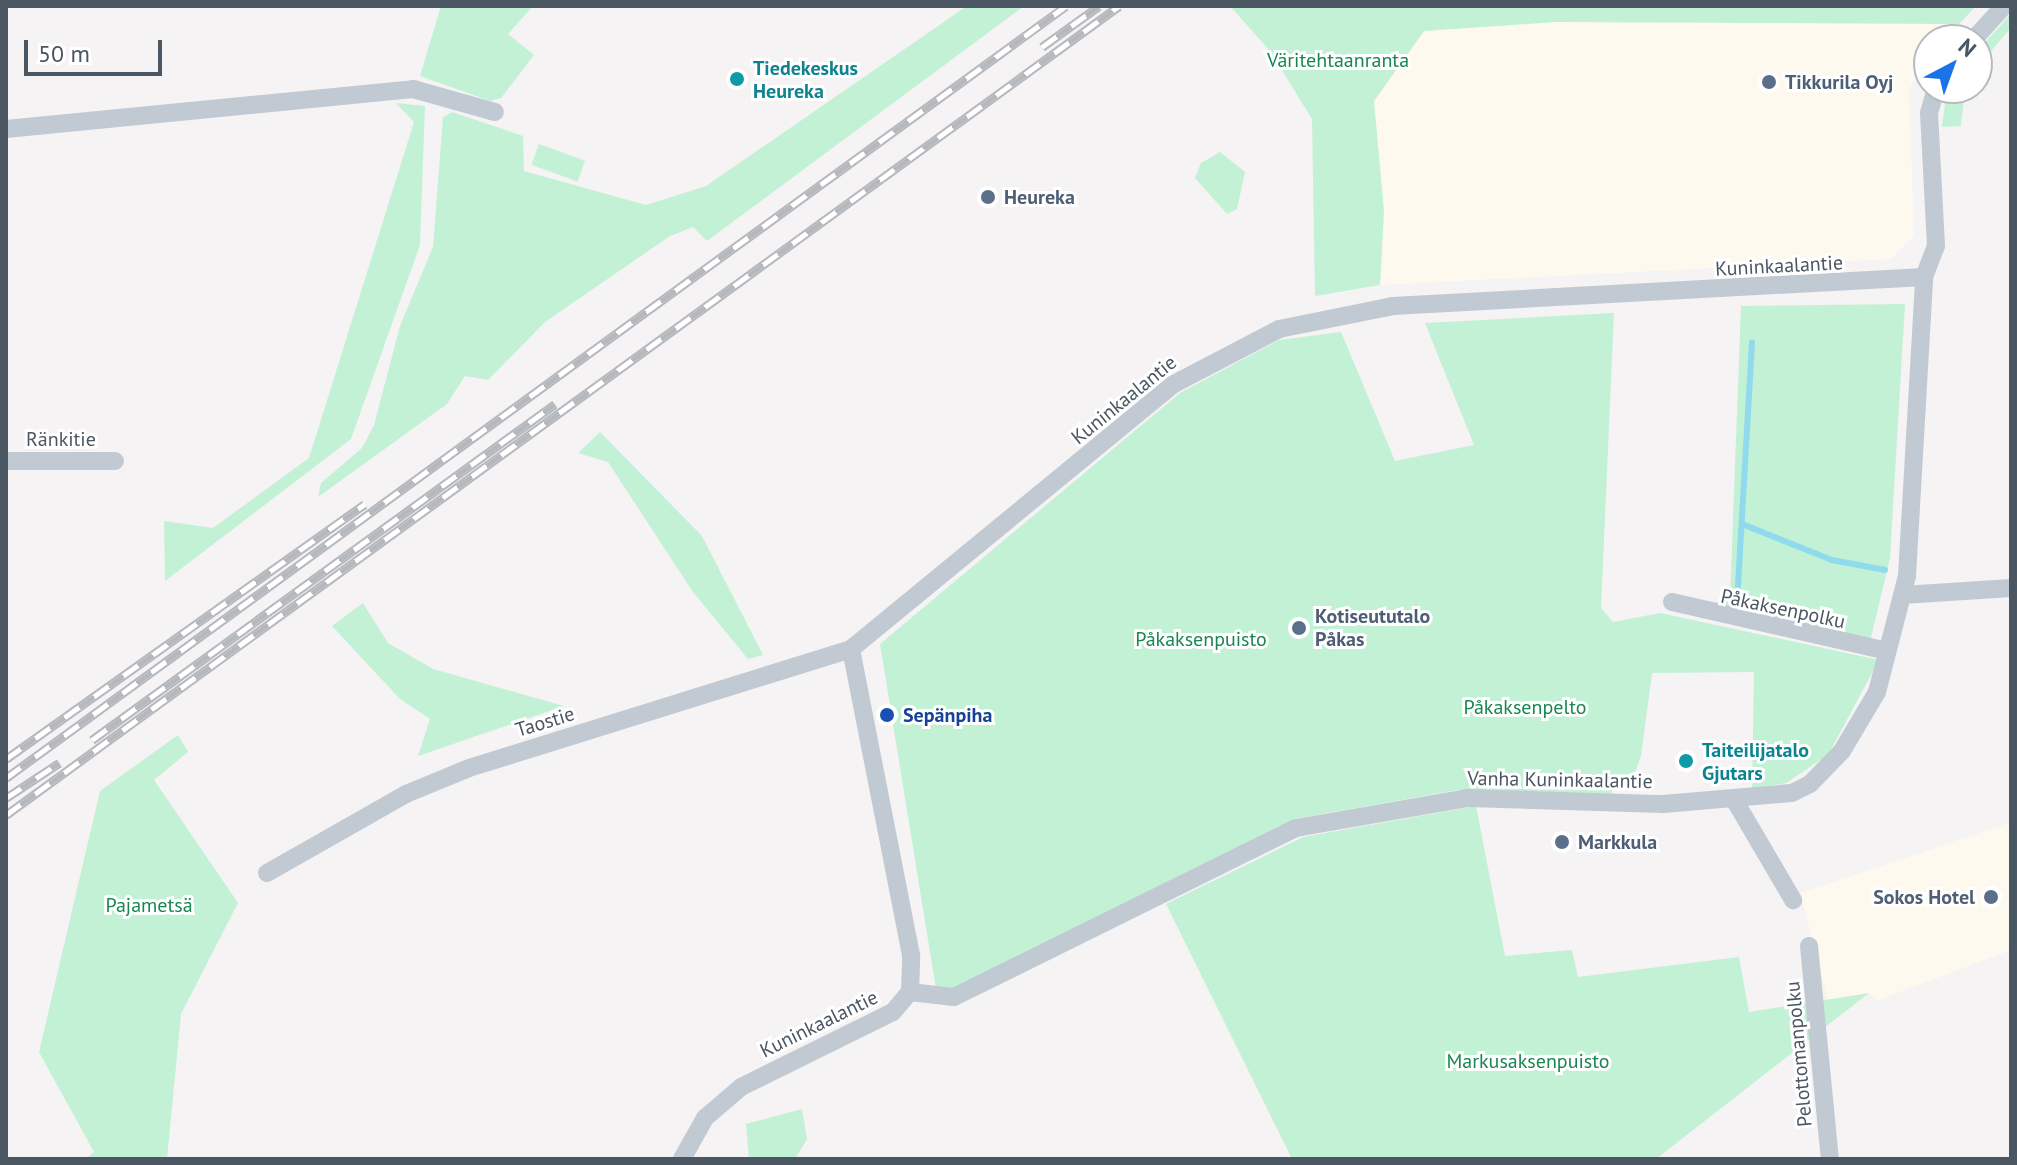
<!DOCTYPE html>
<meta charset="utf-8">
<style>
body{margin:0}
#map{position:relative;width:2017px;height:1165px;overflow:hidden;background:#f5f3f3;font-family:"PT Sans",sans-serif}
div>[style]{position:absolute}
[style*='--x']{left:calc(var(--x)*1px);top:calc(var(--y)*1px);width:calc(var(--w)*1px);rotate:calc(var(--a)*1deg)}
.commercial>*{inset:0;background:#fdf9ef}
.green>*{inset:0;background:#c3f1d5;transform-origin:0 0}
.stream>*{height:6px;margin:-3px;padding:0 3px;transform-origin:3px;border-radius:3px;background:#90daee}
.street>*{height:18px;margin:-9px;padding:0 9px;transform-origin:9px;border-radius:9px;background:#c1cad2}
.rail>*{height:9px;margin-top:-4.5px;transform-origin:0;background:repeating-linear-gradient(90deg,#fff 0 18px,#b5b8bd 0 36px);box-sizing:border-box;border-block:2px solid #b5b8bd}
.dots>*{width:22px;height:22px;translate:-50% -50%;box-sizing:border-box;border:4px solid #fff;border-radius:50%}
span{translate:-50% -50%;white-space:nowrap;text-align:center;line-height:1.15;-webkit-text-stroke:6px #fff;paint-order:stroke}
.park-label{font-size:20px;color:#17864f}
.culture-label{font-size:20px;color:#0d838f;font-weight:700}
.left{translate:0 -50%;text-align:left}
.service-label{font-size:20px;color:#4e5e75;font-weight:700}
.right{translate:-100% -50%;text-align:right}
.street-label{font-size:20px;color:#4a5661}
.transit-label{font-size:20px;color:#164399;font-weight:700}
.frame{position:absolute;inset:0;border:8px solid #4a5661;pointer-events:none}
.north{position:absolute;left:1913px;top:24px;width:80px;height:80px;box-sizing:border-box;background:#fff;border:2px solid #b7bbc0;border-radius:50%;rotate:41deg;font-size:22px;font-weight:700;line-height:32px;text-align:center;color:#4a5661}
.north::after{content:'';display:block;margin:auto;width:28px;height:36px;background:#1a73e8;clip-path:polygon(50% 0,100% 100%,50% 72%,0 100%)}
.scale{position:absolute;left:24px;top:40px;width:138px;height:36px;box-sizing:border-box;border:4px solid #4a5661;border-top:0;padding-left:10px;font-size:24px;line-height:28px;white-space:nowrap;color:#4a5661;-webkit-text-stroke:6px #fff;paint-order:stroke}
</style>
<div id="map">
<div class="commercial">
<i style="clip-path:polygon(1555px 22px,1959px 24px,1944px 40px,1929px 40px,1929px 58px,1909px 89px,1914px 236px,1892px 259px,1380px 285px,1384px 212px,1374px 101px,1424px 31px)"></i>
<i style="clip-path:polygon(2009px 823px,2011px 950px,1876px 1001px,1869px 993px,1828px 1000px,1800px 893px)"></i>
</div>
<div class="green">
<i style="clip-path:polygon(441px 6px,533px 6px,508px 34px,534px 55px,501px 98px,490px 101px,420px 76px)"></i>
<i style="clip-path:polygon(967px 6px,1024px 6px,707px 241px,693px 227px,670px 236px,545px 322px,488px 380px,465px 376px,447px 404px,318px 497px,321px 483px,362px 448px,374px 425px,400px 326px,433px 247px,443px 117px,452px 112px,523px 136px,524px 171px,646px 205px,706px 186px)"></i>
<i style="clip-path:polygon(1230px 6px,1976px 6px,1959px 24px,1555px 22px,1424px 31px,1374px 101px,1384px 212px,1380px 285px,1315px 296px,1312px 119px,1270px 51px)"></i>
<i style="clip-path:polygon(2011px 14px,2011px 28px,1977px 67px,1977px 51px)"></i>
<i style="clip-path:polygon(1947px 88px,1965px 88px,1961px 126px,1942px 127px)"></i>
<i style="clip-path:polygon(396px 103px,425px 106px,420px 245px,351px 439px,165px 581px,164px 521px,213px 528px,309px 458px,414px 122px)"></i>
<i style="left:539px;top:144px;width:49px;height:22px;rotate:20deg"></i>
<i style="clip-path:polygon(1220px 152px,1245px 172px,1237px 209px,1227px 214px,1195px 178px,1201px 163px)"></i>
<i style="clip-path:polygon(1905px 304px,1890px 558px,1870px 642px,1714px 603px,1730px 600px,1741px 306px)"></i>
<i style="clip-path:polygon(1614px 313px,1601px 608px,1613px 622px,1660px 613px,1879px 660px,1828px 755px,1786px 783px,1752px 789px,1754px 672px,1652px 673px,1641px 756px,1631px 784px,1613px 786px,1611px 795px,1458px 790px,1294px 819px,954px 992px,936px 989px,880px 644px,1180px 393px,1279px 340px,1341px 332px,1395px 461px,1474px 445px,1425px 323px)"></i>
<i style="clip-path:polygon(600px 432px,702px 536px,763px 655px,748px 659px,693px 592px,608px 462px,578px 453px)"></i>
<i style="clip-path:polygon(363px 603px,388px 643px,433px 669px,564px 706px,418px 756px,430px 719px,400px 699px,332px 626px)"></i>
<i style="clip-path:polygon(178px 735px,188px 752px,154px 780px,238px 903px,181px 1014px,167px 1159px,86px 1159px,94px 1152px,39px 1052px,100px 791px)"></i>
<i style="clip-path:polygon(1476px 806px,1505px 956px,1572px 950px,1578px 977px,1739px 957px,1749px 1012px,1869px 993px,1656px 1159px,1292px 1159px,1166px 904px,1303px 837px)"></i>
<i style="clip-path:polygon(802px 1109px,807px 1139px,795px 1159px,749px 1159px,746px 1124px)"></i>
</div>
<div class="stream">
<i style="--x:1742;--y:524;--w:97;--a:21.8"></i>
<i style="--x:1832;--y:560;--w:54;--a:10.7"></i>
<i style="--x:1737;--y:603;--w:261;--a:-86.7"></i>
</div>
<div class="street">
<i style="--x:1973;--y:40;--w:46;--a:-47.6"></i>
<i style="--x:6;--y:129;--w:409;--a:-5.6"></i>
<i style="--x:413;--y:89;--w:85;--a:15.7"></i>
<i style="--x:6;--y:461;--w:109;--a:0"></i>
<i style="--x:1903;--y:595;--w:108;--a:-3.7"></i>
<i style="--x:1672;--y:602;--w:221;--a:12.8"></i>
<i style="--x:1735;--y:801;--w:115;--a:59.6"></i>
<i style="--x:267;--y:873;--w:160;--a:-29.6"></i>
<i style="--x:406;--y:794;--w:68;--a:-22.4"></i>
<i style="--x:469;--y:768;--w:400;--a:-17.3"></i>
<i style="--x:851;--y:649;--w:416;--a:-39.4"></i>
<i style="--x:1172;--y:385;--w:121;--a:-27.6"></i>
<i style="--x:1279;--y:329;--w:116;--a:-11.4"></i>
<i style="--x:1393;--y:306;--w:532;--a:-3.13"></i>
<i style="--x:1809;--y:946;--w:214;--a:84.4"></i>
<i style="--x:910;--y:992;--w:44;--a:6.5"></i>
<i style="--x:954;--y:997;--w:381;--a:-26.3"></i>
<i style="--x:1296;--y:828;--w:175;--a:-9.9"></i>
<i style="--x:1468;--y:798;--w:195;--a:1.8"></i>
<i style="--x:1663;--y:804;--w:129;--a:-4.9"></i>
<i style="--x:1792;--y:793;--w:20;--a:-27"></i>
<i style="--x:1810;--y:784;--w:46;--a:-45.9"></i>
<i style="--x:1842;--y:751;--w:69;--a:-59.3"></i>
<i style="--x:1877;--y:692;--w:120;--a:-75.5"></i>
<i style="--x:1907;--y:576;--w:299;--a:-86.7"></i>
<i style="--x:1924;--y:277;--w:33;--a:-69"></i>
<i style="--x:1936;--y:246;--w:133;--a:-93"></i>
<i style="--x:1929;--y:113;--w:26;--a:-74"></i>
<i style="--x:682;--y:1159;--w:47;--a:-60.7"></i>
<i style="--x:705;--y:1118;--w:48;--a:-40.7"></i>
<i style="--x:741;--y:1087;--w:169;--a:-26.3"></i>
<i style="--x:893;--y:1012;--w:26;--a:-50"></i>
<i style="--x:910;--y:992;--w:37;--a:-88"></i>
<i style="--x:911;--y:955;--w:312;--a:-101.1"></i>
</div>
<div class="rail">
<i style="--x:1042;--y:47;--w:70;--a:-35.7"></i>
<i style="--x:92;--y:740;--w:572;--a:-35.97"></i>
<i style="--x:6;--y:759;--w:440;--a:-35.4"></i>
<i style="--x:6;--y:778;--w:1311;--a:-36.07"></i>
<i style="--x:6;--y:798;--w:64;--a:-33.4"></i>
<i style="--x:6;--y:815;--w:1376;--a:-36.01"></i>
</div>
<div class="dots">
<i style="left:737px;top:79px;background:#0f9aa8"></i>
<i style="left:1769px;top:82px;background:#5c6f8a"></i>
<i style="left:988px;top:197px;background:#5c6f8a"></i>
<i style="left:1299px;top:628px;background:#5c6f8a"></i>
<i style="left:887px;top:715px;background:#1a4fb4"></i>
<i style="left:1686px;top:761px;background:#0f9aa8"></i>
<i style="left:1562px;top:842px;background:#5c6f8a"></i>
<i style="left:1991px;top:897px;background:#5c6f8a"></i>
</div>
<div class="park-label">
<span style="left:1338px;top:60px">Väritehtaanranta</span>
<span style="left:1201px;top:639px">Påkaksenpuisto</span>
<span style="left:1525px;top:707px">Påkaksenpelto</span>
<span style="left:149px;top:905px">Pajametsä</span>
<span style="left:1528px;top:1061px">Markusaksenpuisto</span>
</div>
<div class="culture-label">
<span class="left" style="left:753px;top:80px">Tiedekeskus<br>Heureka</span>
<span class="left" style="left:1702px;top:762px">Taiteilijatalo<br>Gjutars</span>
</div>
<div class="service-label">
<span class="left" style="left:1785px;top:82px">Tikkurila Oyj</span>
<span class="left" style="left:1004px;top:197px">Heureka</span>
<span class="left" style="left:1315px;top:628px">Kotiseututalo<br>Påkas</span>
<span class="left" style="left:1578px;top:842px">Markkula</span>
<span class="right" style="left:1975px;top:897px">Sokos Hotel</span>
</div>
<div class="street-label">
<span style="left:1779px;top:266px;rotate:-3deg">Kuninkaalantie</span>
<span style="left:1124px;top:400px;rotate:-39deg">Kuninkaalantie</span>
<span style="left:61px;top:439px">Ränkitie</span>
<span style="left:1783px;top:609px;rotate:12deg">Påkaksenpolku</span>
<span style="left:545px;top:722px;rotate:-17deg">Taostie</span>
<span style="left:1560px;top:780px;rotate:1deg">Vanha Kuninkaalantie</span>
<span style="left:819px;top:1024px;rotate:-26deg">Kuninkaalantie</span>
<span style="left:1799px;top:1054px;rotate:-95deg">Pelottomanpolku</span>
</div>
<div class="transit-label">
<span class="left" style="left:903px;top:715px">Sepänpiha</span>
</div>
<div class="frame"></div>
<div class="north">N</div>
<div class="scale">50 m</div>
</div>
